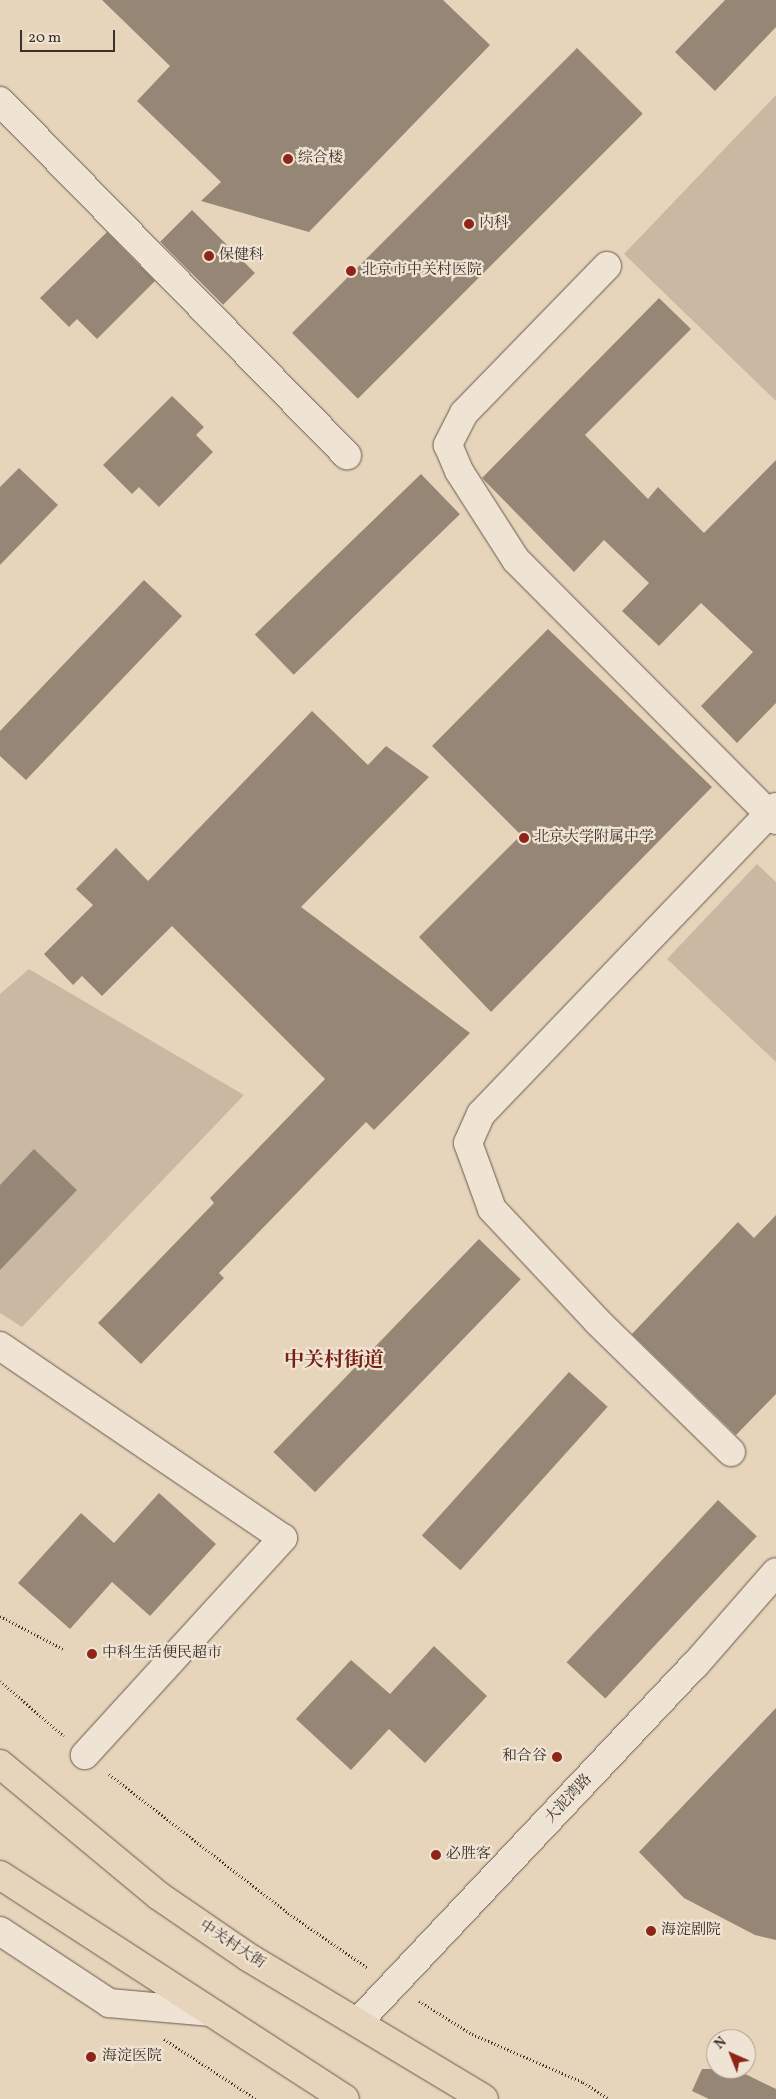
<!DOCTYPE html>
<meta charset="utf-8">
<style>
body{margin:0}
#map{position:relative;width:776px;height:2099px;overflow:hidden;background:#e7d5bb;font-family:Vollkorn,"Noto Serif SC",serif}
div>[style]{position:absolute}
[style*='--x']{left:calc(var(--x)*1px);top:calc(var(--y)*1px);width:calc(var(--w)*1px);rotate:calc(var(--a)*1deg)}
.green>*{inset:0;background:#cab9a2}
.building>*{inset:0;background:#958675;transform-origin:0 0}
.path>*{height:3px;margin-top:-1.5px;transform-origin:0;background:repeating-linear-gradient(90deg,#3c302a 0 1px,transparent 0 3.5px)}
.roads{filter:drop-shadow(0 0 1px #67594e) drop-shadow(0 0 1px #67594e)}
.minor>*{height:28px;margin:-14px;padding:0 14px;transform-origin:14px;border-radius:14px;background:#efe4d3}
.major>*{height:28px;margin:-14px;padding:0 14px;transform-origin:14px;border-radius:14px;background:#e7d5bb}
.dots>*{width:14px;height:14px;translate:-50% -50%;box-sizing:border-box;border:2px solid #efe4d3;border-radius:50%}
span{translate:-50% -50%;white-space:nowrap;text-align:center;line-height:1.15;-webkit-text-stroke:4.5px #efe4d3;paint-order:stroke}
.poi-label{font-size:15px;color:#3c302a}
.left{translate:0 -50%;text-align:left}
.right{translate:-100% -50%;text-align:right}
.street-label{font-size:15px;color:#3c302a}
.district-label{font-size:20px;color:#7a1f14;font-weight:700}
.north{position:absolute;left:706px;top:2029px;width:50px;height:50px;box-sizing:border-box;background:#efe4d3;border:1px solid #a79c8f;border-radius:50%;rotate:316deg;font-size:14px;font-weight:700;line-height:20px;text-align:center;color:#3c302a}
.north::after{content:'';display:block;margin:auto;width:18px;height:22px;background:#8f2418;clip-path:polygon(50% 0,100% 100%,50% 72%,0 100%)}
.scale{position:absolute;left:20px;top:30px;width:95px;height:22px;box-sizing:border-box;border:2px solid #3c302a;border-top:0;padding-left:6px;font-size:15px;line-height:18px;white-space:nowrap;color:#3c302a;-webkit-text-stroke:4px #efe4d3;paint-order:stroke}
</style>
<div id="map">
<div class="green">
<i style="clip-path:polygon(776px 95px,776px 401px,624px 254px)"></i>
<i style="clip-path:polygon(757px 864px,776px 882px,776px 1062px,667px 959px)"></i>
<i style="clip-path:polygon(29px 969px,244px 1095px,22px 1327px,0 1313px,0 994px)"></i>
</div>
<div class="building">
<i style="clip-path:polygon(102px 0,443px 0,490px 45px,309px 232px,201px 201px,221px 182px,137px 101px,170px 66px)"></i>
<i style="clip-path:polygon(725px 0,776px 0,776px 27px,715px 91px,675px 52px)"></i>
<i style="left:577px;top:48px;width:93px;height:403px;rotate:45deg"></i>
<i style="left:192px;top:210px;width:89px;height:45px;rotate:45deg"></i>
<i style="clip-path:polygon(107px 232px,155px 281px,97px 339px,77px 319px,69px 327px,40px 298px)"></i>
<i style="clip-path:polygon(659px 298px,691px 329px,585px 435px,648px 499px,658px 487px,704px 533px,776px 460px,776px 703px,737px 743px,701px 706px,753px 652px,701px 603px,659px 646px,622px 611px,649px 583px,604px 540px,574px 572px,482px 478px)"></i>
<i style="clip-path:polygon(172px 396px,204px 427px,196px 435px,213px 452px,159px 507px,139px 487px,132px 494px,103px 465px)"></i>
<i style="clip-path:polygon(19px 468px,58px 505px,0 565px,0 487px)"></i>
<i style="left:421px;top:474px;width:56px;height:231px;rotate:46deg"></i>
<i style="clip-path:polygon(144px 580px,182px 616px,26px 780px,0 756px,0 731px)"></i>
<i style="clip-path:polygon(548px 629px,712px 787px,491px 1012px,419px 937px,521px 835px,432px 746px)"></i>
<i style="clip-path:polygon(312px 711px,368px 765px,386px 746px,429px 777px,301px 907px,470px 1033px,374px 1130px,366px 1122px,219px 1273px,224px 1278px,141px 1364px,98px 1323px,214px 1203px,210px 1198px,325px 1079px,172px 926px,102px 996px,82px 976px,73px 985px,44px 954px,93px 905px,76px 889px,116px 848px,148px 881px)"></i>
<i style="clip-path:polygon(34px 1149px,77px 1190px,0 1270px,0 1185px)"></i>
<i style="clip-path:polygon(776px 1215px,776px 1394px,736px 1435px,632px 1334px,738px 1222px,754px 1238px)"></i>
<i style="left:479px;top:1239px;width:58px;height:296px;rotate:44deg"></i>
<i style="left:569px;top:1372px;width:52px;height:220px;rotate:42deg"></i>
<i style="clip-path:polygon(159px 1493px,216px 1544px,150px 1616px,112px 1582px,70px 1629px,18px 1583px,81px 1513px,114px 1543px)"></i>
<i style="left:718px;top:1500px;width:53px;height:222px;rotate:43deg"></i>
<i style="clip-path:polygon(434px 1646px,487px 1696px,425px 1763px,389px 1729px,351px 1770px,296px 1719px,351px 1660px,390px 1694px)"></i>
<i style="clip-path:polygon(776px 1708px,776px 1940px,755px 1935px,684px 1898px,639px 1852px)"></i>
<i style="clip-path:polygon(702px 2069px,735px 2069px,776px 2089px,776px 2099px,709px 2099px,692px 2091px)"></i>
</div>
<div class="path">
<i style="--x:0;--y:1616;--w:71;--a:27.6"></i>
<i style="--x:0;--y:1681;--w:84;--a:40.7"></i>
<i style="--x:109;--y:1774;--w:227;--a:37.8"></i>
<i style="--x:288;--y:1913;--w:97;--a:34.5"></i>
<i style="--x:419;--y:2001;--w:62;--a:31.9"></i>
<i style="--x:472;--y:2034;--w:121;--a:23.4"></i>
<i style="--x:583;--y:2082;--w:31;--a:33"></i>
<i style="--x:164;--y:2039;--w:110;--a:33.1"></i>
</div>
<div class="roads">
<div class="minor">
<i style="--x:0;--y:101;--w:496;--a:45.6"></i>
<i style="--x:607;--y:266;--w:205;--a:134.2"></i>
<i style="--x:464;--y:413;--w:36;--a:117"></i>
<i style="--x:448;--y:445;--w:28;--a:67"></i>
<i style="--x:459;--y:471;--w:106;--a:57.4"></i>
<i style="--x:516;--y:560;--w:359;--a:45.1"></i>
<i style="--x:769;--y:814;--w:10;--a:-45"></i>
<i style="--x:0;--y:1346;--w:342;--a:34.2"></i>
<i style="--x:283;--y:1538;--w:294;--a:132.4"></i>
<i style="--x:731;--y:1452;--w:186;--a:-135.7"></i>
<i style="--x:598;--y:1322;--w:155;--a:-133.2"></i>
<i style="--x:492;--y:1209;--w:70;--a:-110"></i>
<i style="--x:468;--y:1143;--w:32;--a:-66"></i>
<i style="--x:481;--y:1114;--w:416;--a:-46.2"></i>
<i style="--x:769;--y:814;--w:9;--a:41"></i>
<i style="--x:0;--y:1931;--w:131;--a:33.4"></i>
<i style="--x:109;--y:2003;--w:100;--a:5.1"></i>
<i style="--x:358;--y:2022;--w:491;--a:-46.7"></i>
<i style="--x:695;--y:1665;--w:123;--a:-48.9"></i>
</div>
<div class="major">
<i style="--x:0;--y:1764;--w:207;--a:39.7"></i>
<i style="--x:159;--y:1896;--w:108;--a:34.4"></i>
<i style="--x:248;--y:1957;--w:275;--a:31"></i>
<i style="--x:0;--y:1875;--w:411;--a:33"></i>
</div>
</div>
<div class="dots">
<i style="left:288px;top:159px;background:#8f2418"></i>
<i style="left:469px;top:224px;background:#8f2418"></i>
<i style="left:209px;top:256px;background:#8f2418"></i>
<i style="left:351px;top:271px;background:#8f2418"></i>
<i style="left:524px;top:838px;background:#8f2418"></i>
<i style="left:92px;top:1654px;background:#8f2418"></i>
<i style="left:557px;top:1757px;background:#8f2418"></i>
<i style="left:436px;top:1855px;background:#8f2418"></i>
<i style="left:651px;top:1931px;background:#8f2418"></i>
<i style="left:91px;top:2057px;background:#8f2418"></i>
</div>
<div class="poi-label">
<span class="left" style="left:298px;top:159px">综合楼</span>
<span class="left" style="left:479px;top:224px">内科</span>
<span class="left" style="left:219px;top:256px">保健科</span>
<span class="left" style="left:362px;top:271px">北京市中关村医院</span>
<span class="left" style="left:534px;top:838px">北京大学附属中学</span>
<span class="left" style="left:102px;top:1654px">中科生活便民超市</span>
<span class="right" style="left:547px;top:1757px">和合谷</span>
<span class="left" style="left:446px;top:1855px">必胜客</span>
<span class="left" style="left:661px;top:1931px">海淀剧院</span>
<span class="left" style="left:102px;top:2057px">海淀医院</span>
</div>
<div class="street-label">
<span style="left:569px;top:1799px;rotate:-47deg">大泥湾路</span>
<span style="left:232px;top:1945px;rotate:33deg">中关村大街</span>
</div>
<div class="district-label">
<span style="left:334px;top:1361px">中关村街道</span>
</div>
<div class="north">N</div>
<div class="scale">20 m</div>
</div>
